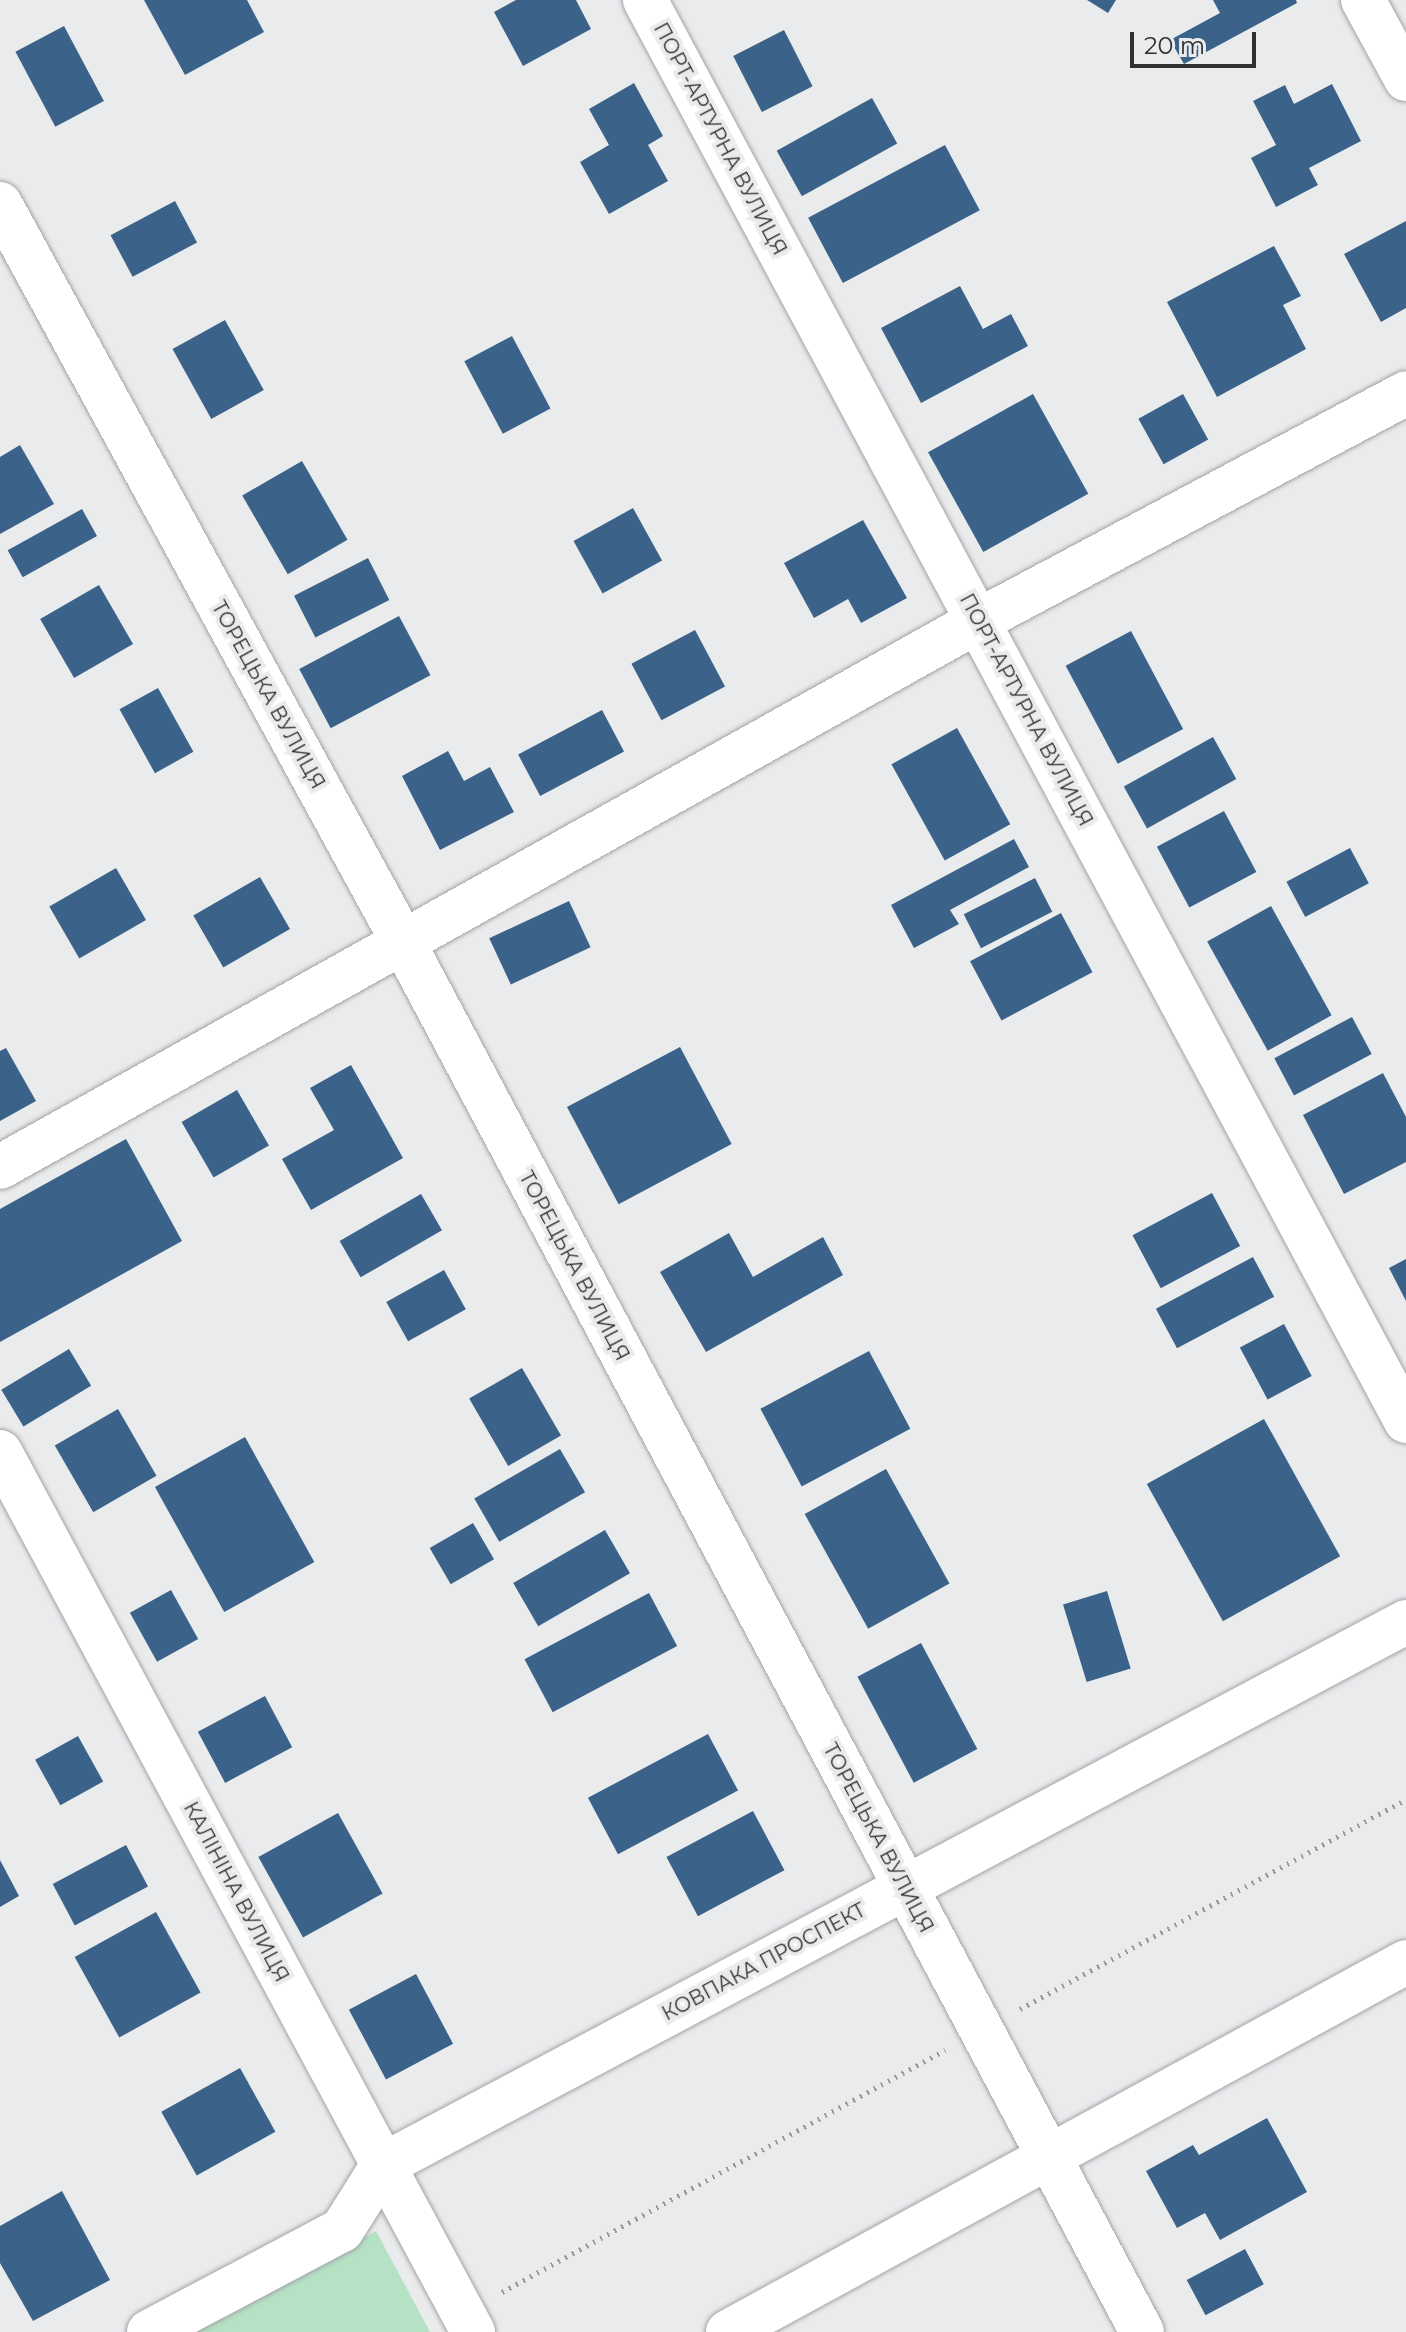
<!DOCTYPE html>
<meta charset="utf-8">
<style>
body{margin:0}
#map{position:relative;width:1406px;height:2332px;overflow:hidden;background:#eaebed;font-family:Montserrat,sans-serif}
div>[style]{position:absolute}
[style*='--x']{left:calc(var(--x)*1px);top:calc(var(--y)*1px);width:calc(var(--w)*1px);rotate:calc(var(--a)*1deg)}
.green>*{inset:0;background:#b5e1c4}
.building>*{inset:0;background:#3b6389;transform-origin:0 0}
.path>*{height:5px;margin-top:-2.5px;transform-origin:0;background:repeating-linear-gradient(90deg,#999a9c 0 2px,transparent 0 8px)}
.roads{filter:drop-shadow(0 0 2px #a3a4a6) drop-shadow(0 0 2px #a3a4a6)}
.minor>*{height:44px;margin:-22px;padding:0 22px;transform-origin:22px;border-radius:22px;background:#fff}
span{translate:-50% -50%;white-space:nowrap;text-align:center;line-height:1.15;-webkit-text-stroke:8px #eaebed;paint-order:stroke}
.street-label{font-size:20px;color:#2f3031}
.scale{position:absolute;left:1130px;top:32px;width:126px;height:36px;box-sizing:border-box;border:4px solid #2f3031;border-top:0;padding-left:10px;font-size:24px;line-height:28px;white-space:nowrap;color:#2f3031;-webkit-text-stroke:6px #eaebed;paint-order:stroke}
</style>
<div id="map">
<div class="green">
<i style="clip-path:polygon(376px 2231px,430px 2332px,188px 2332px)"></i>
</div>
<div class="building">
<i style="clip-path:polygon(144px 0,247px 0,264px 32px,185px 75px)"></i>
<i style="clip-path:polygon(516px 0,576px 0,591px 29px,523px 66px,494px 12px)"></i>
<i style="clip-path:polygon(1087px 0,1116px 0,1108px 13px)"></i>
<i style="clip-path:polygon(1213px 0,1296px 0,1297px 3px,1184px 64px,1170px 40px,1220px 13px)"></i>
<i style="left:64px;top:26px;width:85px;height:55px;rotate:62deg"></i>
<i style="left:784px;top:30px;width:63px;height:57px;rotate:63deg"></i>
<i style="clip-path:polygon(634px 83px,663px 136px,648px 145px,668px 181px,609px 214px,580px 162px,609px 145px,589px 109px)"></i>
<i style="clip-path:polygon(1332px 84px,1361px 141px,1309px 168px,1318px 185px,1276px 207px,1251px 158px,1276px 145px,1253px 101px,1285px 85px,1294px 104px)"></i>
<i style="left:872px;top:98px;width:52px;height:109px;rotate:61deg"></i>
<i style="left:945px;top:145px;width:74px;height:155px;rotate:62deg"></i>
<i style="left:175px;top:201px;width:47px;height:73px;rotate:62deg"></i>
<i style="clip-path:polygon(1406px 221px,1406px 308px,1381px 322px,1344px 254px)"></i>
<i style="clip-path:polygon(1274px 246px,1301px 296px,1283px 305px,1306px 349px,1217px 397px,1167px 302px)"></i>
<i style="clip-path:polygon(960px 286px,983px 329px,1011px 314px,1028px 346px,921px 403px,881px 328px)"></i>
<i style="left:225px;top:320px;width:80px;height:60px;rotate:61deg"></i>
<i style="left:512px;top:336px;width:82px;height:54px;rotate:62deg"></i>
<i style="left:1033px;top:394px;width:114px;height:120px;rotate:61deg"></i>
<i style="left:1183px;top:394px;width:52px;height:51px;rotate:61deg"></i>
<i style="clip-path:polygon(20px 445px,54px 504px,0 534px,0 457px)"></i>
<i style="left:302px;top:461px;width:91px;height:69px;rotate:60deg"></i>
<i style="left:633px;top:508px;width:60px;height:68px;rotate:61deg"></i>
<i style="left:82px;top:509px;width:31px;height:85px;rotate:61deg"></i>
<i style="clip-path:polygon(863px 520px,907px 598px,861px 623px,848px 599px,814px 618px,784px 563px)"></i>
<i style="left:368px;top:558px;width:47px;height:83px;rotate:63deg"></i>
<i style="left:99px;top:585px;width:68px;height:68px;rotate:60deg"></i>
<i style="left:399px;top:616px;width:67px;height:113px;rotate:62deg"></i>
<i style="left:695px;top:630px;width:64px;height:72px;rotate:62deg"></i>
<i style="left:1131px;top:631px;width:111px;height:74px;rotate:62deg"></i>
<i style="left:158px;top:688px;width:73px;height:44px;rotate:61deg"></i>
<i style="left:602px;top:710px;width:47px;height:95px;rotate:62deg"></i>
<i style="left:957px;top:728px;width:110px;height:75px;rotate:61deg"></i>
<i style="left:1213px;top:737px;width:48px;height:102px;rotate:61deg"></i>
<i style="clip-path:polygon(448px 751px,464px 781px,490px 767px,514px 812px,440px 850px,402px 776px)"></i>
<i style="left:1224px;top:811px;width:69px;height:76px;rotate:62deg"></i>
<i style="clip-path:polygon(1014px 839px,1029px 867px,950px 910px,959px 924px,914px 948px,891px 905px)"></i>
<i style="left:1350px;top:848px;width:40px;height:72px;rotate:62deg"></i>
<i style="left:116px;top:868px;width:60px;height:77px;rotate:60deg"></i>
<i style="left:260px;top:877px;width:60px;height:77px;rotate:60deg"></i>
<i style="left:1035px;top:878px;width:38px;height:80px;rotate:63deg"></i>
<i style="left:569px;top:901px;width:51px;height:88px;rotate:65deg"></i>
<i style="left:1271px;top:906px;width:125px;height:73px;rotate:61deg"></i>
<i style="left:1061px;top:913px;width:67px;height:103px;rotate:62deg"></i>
<i style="left:1352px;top:1017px;width:42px;height:88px;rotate:62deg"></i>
<i style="left:680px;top:1047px;width:110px;height:128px;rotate:62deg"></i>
<i style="clip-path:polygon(6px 1048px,36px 1101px,0 1121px,0 1051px)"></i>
<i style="clip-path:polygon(351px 1065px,403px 1158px,311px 1210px,282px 1159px,334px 1130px,310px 1088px)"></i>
<i style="clip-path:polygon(1383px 1073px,1406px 1117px,1406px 1162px,1344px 1194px,1303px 1115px)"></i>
<i style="left:237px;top:1090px;width:64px;height:64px;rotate:60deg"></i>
<i style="clip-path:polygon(126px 1139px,182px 1241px,0 1342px,0 1209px)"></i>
<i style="left:1212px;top:1193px;width:60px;height:90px;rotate:62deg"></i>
<i style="left:421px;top:1194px;width:42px;height:94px;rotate:60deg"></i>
<i style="clip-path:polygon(729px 1233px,753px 1277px,823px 1237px,843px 1275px,706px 1352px,660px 1272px)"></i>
<i style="left:1253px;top:1257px;width:45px;height:110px;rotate:62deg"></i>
<i style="clip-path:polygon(1406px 1259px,1406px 1301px,1389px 1268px)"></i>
<i style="left:444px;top:1270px;width:45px;height:66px;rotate:61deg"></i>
<i style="left:1284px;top:1324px;width:59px;height:50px;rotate:62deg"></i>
<i style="left:69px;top:1349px;width:43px;height:79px;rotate:59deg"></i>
<i style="left:869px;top:1351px;width:88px;height:123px;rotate:62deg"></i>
<i style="left:522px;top:1368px;width:78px;height:61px;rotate:60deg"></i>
<i style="left:118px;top:1409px;width:77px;height:73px;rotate:60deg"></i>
<i style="left:1264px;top:1419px;width:157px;height:134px;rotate:61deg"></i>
<i style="left:245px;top:1437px;width:143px;height:103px;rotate:61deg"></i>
<i style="left:560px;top:1449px;width:50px;height:99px;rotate:60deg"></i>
<i style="left:886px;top:1469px;width:131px;height:93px;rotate:61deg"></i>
<i style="left:473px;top:1523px;width:42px;height:50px;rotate:60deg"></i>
<i style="left:605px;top:1530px;width:50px;height:106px;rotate:60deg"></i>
<i style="left:171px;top:1590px;width:56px;height:47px;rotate:61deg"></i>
<i style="left:1107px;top:1591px;width:81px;height:46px;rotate:73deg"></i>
<i style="left:649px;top:1593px;width:60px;height:141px;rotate:62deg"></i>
<i style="left:921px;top:1643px;width:120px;height:72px;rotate:62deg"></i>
<i style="left:265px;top:1696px;width:58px;height:76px;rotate:62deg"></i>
<i style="left:708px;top:1734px;width:64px;height:136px;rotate:62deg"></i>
<i style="left:78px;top:1736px;width:52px;height:49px;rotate:61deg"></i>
<i style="left:753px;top:1811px;width:67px;height:98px;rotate:62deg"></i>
<i style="left:338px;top:1813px;width:92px;height:91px;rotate:61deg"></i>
<i style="left:126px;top:1845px;width:47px;height:83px;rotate:62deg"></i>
<i style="clip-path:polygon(0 1860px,19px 1896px,0 1907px)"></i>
<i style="left:156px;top:1912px;width:92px;height:93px;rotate:61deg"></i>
<i style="left:416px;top:1974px;width:79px;height:76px;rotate:62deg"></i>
<i style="left:240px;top:2068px;width:73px;height:90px;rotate:61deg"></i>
<i style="clip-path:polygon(1267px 2118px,1307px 2192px,1220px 2240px,1205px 2213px,1177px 2228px,1146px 2171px,1193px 2145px,1199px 2155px)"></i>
<i style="clip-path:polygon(62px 2191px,110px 2280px,33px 2321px,0 2263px,0 2226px)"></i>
<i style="left:1245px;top:2249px;width:40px;height:66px;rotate:62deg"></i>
</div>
<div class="path">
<i style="--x:1020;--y:2009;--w:439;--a:-28.5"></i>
<i style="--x:502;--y:2292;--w:505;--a:-28.65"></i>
</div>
<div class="roads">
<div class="minor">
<i style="--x:645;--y:0;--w:1612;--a:61.83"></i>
<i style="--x:1363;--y:0;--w:90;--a:61.4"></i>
<i style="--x:0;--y:204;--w:841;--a:61.36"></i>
<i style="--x:403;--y:942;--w:1574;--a:62"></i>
<i style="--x:0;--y:1167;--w:1120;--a:-29.17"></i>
<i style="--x:978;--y:621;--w:485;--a:-28"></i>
<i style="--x:0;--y:1452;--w:999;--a:61.74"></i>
<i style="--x:149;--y:2332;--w:218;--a:-27.9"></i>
<i style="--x:342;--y:2230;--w:77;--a:-57.8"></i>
<i style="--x:383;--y:2165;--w:1158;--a:-27.96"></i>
<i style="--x:728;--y:2332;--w:772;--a:-28.62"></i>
</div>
</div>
<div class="street-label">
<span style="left:720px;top:139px;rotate:62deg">ПОРТ-АРТУРНА ВУЛИЦЯ</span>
<span style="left:268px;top:695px;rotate:61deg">ТОРЕЦЬКА ВУЛИЦЯ</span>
<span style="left:1026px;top:710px;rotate:62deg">ПОРТ-АРТУРНА ВУЛИЦЯ</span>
<span style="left:574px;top:1266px;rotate:62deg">ТОРЕЦЬКА ВУЛИЦЯ</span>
<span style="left:878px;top:1838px;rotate:62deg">ТОРЕЦЬКА ВУЛИЦЯ</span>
<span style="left:236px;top:1892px;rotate:62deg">КАЛІНІНА ВУЛИЦЯ</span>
<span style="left:764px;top:1962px;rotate:-28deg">КОВПАКА ПРОСПЕКТ</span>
</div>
<div class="scale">20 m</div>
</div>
